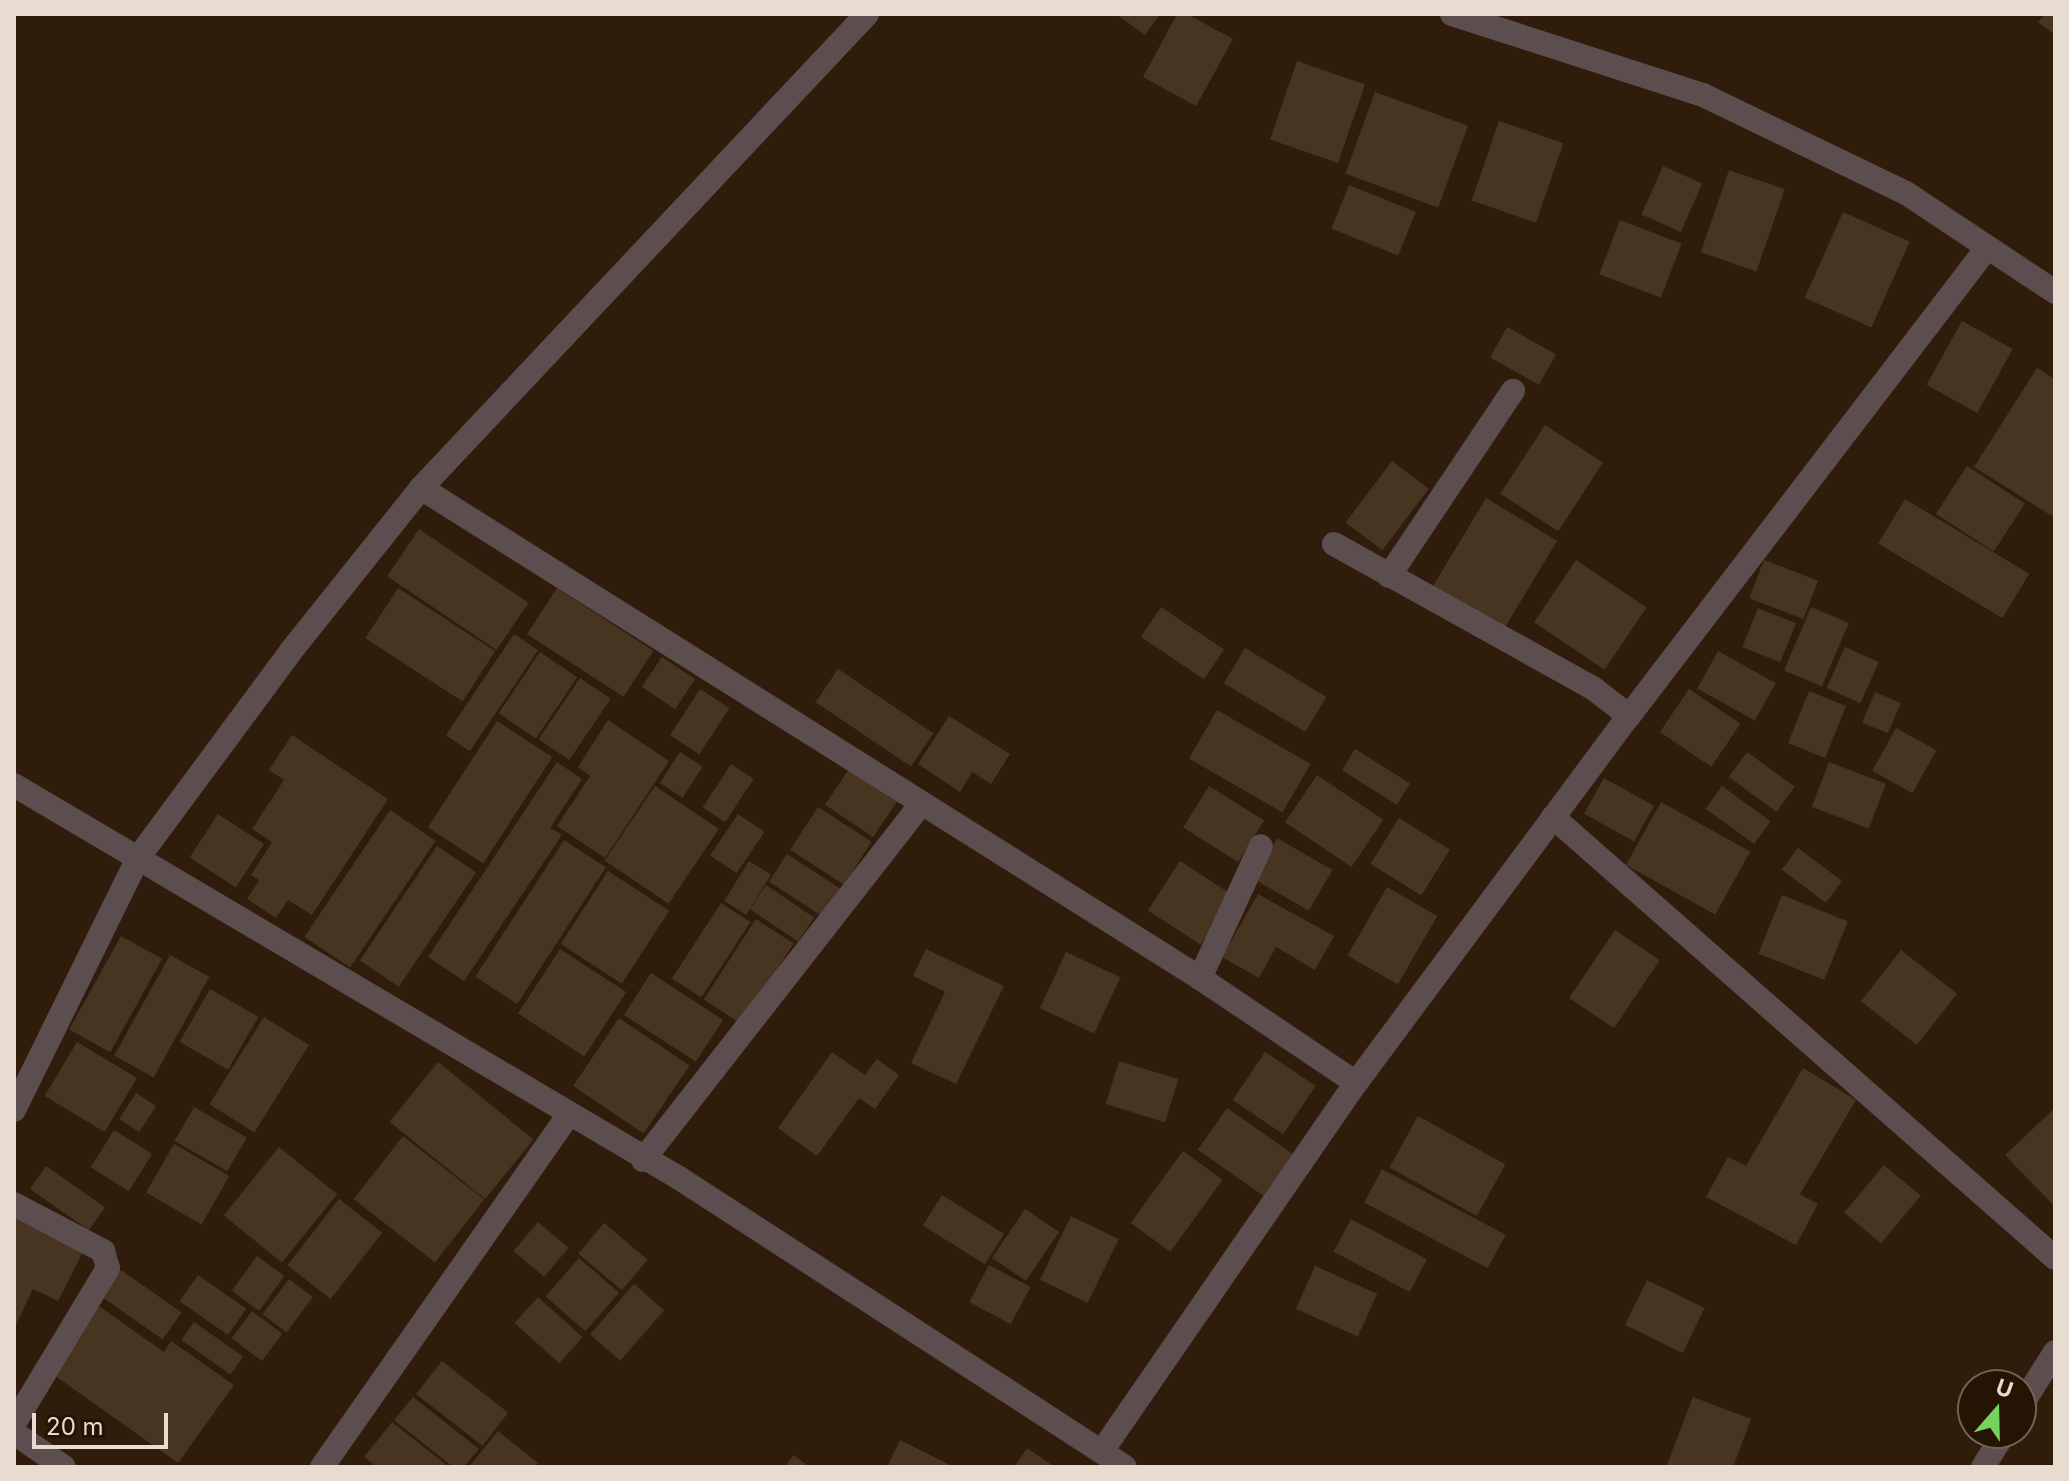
<!DOCTYPE html>
<style>
body{margin:0}
#map{position:relative;width:2069px;height:1481px;overflow:hidden;background:#2f1c0b;font-family:Inter,sans-serif}
div>[style]{position:absolute}
[style*='--x']{left:calc(var(--x)*1px);top:calc(var(--y)*1px);width:calc(var(--w)*1px);rotate:calc(var(--a)*1deg)}
.building>*{inset:0;background:#473421;transform-origin:0 0}
.minor>*{height:24px;margin:-12px;padding:0 12px;transform-origin:12px;border-radius:12px;background:#5c4e4e}
span{translate:-50% -50%;white-space:nowrap;text-align:center;line-height:1.15;-webkit-text-stroke:7px #251303;paint-order:stroke}
.frame{position:absolute;inset:0;border:16px solid #e8dbd0;pointer-events:none}
.north{position:absolute;left:1957px;top:1369px;width:80px;height:80px;box-sizing:border-box;background:#251303;border:2px solid #736355;border-radius:50%;rotate:20deg;font-size:22px;font-weight:700;line-height:32px;text-align:center;color:#e8dbd0}
.north::after{content:'';display:block;margin:auto;width:28px;height:36px;background:#76d25a;clip-path:polygon(50% 0,100% 100%,50% 72%,0 100%)}
.scale{position:absolute;left:32px;top:1413px;width:136px;height:36px;box-sizing:border-box;border:4px solid #e8dbd0;border-top:0;padding-left:10px;font-size:24px;line-height:28px;white-space:nowrap;color:#e8dbd0;-webkit-text-stroke:6px #251303;paint-order:stroke}
</style>
<div id="map">
<div class="building">
<i style="clip-path:polygon(1116px 14px,1160px 14px,1145px 35px)"></i>
<i style="clip-path:polygon(1177px 14px,1187px 14px,1233px 39px,1196px 106px,1143px 77px)"></i>
<i style="clip-path:polygon(2045px 14px,2055px 14px,2055px 35px,2038px 22px)"></i>
<i style="left:1297px;top:61px;width:72px;height:83px;rotate:19deg"></i>
<i style="left:1375px;top:92px;width:99px;height:87px;rotate:20deg"></i>
<i style="left:1499px;top:121px;width:68px;height:84px;rotate:19deg"></i>
<i style="left:1663px;top:166px;width:43px;height:53px;rotate:24deg"></i>
<i style="left:1729px;top:170px;width:59px;height:87px;rotate:19deg"></i>
<i style="left:1349px;top:185px;width:72px;height:47px;rotate:22deg"></i>
<i style="left:1843px;top:212px;width:73px;height:94px;rotate:24deg"></i>
<i style="left:1620px;top:220px;width:66px;height:58px;rotate:21deg"></i>
<i style="left:1962px;top:321px;width:58px;height:73px;rotate:29deg"></i>
<i style="left:1507px;top:327px;width:56px;height:35px;rotate:29deg"></i>
<i style="clip-path:polygon(2037px 368px,2055px 379px,2055px 518px,1974px 467px)"></i>
<i style="left:1545px;top:425px;width:69px;height:82px;rotate:33deg"></i>
<i style="left:1392px;top:461px;width:46px;height:77px;rotate:37deg"></i>
<i style="left:1967px;top:466px;width:69px;height:57px;rotate:33deg"></i>
<i style="left:1486px;top:498px;width:83px;height:103px;rotate:31deg"></i>
<i style="left:1905px;top:499px;width:145px;height:52px;rotate:31deg"></i>
<i style="left:419px;top:529px;width:132px;height:57px;rotate:34deg"></i>
<i style="left:1576px;top:560px;width:85px;height:75px;rotate:34deg"></i>
<i style="left:1764px;top:560px;width:58px;height:41px;rotate:21deg"></i>
<i style="left:398px;top:588px;width:116px;height:60px;rotate:33deg"></i>
<i style="left:557px;top:588px;width:115px;height:55px;rotate:33deg"></i>
<i style="left:1161px;top:607px;width:76px;height:36px;rotate:34deg"></i>
<i style="left:1811px;top:607px;width:41px;height:69px;rotate:23deg"></i>
<i style="left:1758px;top:608px;width:41px;height:42px;rotate:22deg"></i>
<i style="left:514px;top:634px;width:29px;height:122px;rotate:34deg"></i>
<i style="left:1845px;top:647px;width:37px;height:45px;rotate:24deg"></i>
<i style="left:1245px;top:648px;width:95px;height:41px;rotate:31deg"></i>
<i style="left:1718px;top:651px;width:66px;height:43px;rotate:29deg"></i>
<i style="left:540px;top:652px;width:45px;height:74px;rotate:34deg"></i>
<i style="left:662px;top:657px;width:40px;height:36px;rotate:34deg"></i>
<i style="left:838px;top:669px;width:115px;height:40px;rotate:34deg"></i>
<i style="left:580px;top:678px;width:37px;height:74px;rotate:34deg"></i>
<i style="left:700px;top:689px;width:35px;height:55px;rotate:33deg"></i>
<i style="left:1689px;top:689px;width:62px;height:52px;rotate:34deg"></i>
<i style="left:1809px;top:691px;width:40px;height:56px;rotate:22deg"></i>
<i style="left:1875px;top:692px;width:28px;height:33px;rotate:23deg"></i>
<i style="left:1217px;top:710px;width:108px;height:56px;rotate:30deg"></i>
<i style="clip-path:polygon(949px 716px,1010px 754px,991px 784px,972px 772px,960px 792px,918px 764px)"></i>
<i style="clip-path:polygon(608px 720px,669px 761px,605px 858px,557px 826px,590px 776px,578px 767px)"></i>
<i style="left:497px;top:721px;width:66px;height:127px;rotate:33deg"></i>
<i style="left:1896px;top:728px;width:46px;height:49px;rotate:29deg"></i>
<i style="clip-path:polygon(292px 735px,388px 799px,312px 915px,288px 900px,276px 918px,247px 899px,259px 880px,251px 875px,272px 842px,252px 829px,284px 780px,269px 770px)"></i>
<i style="left:1355px;top:749px;width:65px;height:25px;rotate:32deg"></i>
<i style="left:680px;top:752px;width:27px;height:37px;rotate:33deg"></i>
<i style="left:1747px;top:752px;width:59px;height:31px;rotate:36deg"></i>
<i style="clip-path:polygon(557px 762px,582px 779px,550px 828px,562px 835px,464px 981px,428px 957px)"></i>
<i style="left:1829px;top:762px;width:61px;height:48px;rotate:21deg"></i>
<i style="left:731px;top:764px;width:27px;height:52px;rotate:33deg"></i>
<i style="left:849px;top:769px;width:58px;height:43px;rotate:34deg"></i>
<i style="left:1317px;top:775px;width:80px;height:57px;rotate:34deg"></i>
<i style="left:1604px;top:778px;width:57px;height:41px;rotate:29deg"></i>
<i style="left:655px;top:786px;width:77px;height:90px;rotate:34deg"></i>
<i style="left:1209px;top:786px;width:65px;height:49px;rotate:32deg"></i>
<i style="left:1722px;top:786px;width:60px;height:28px;rotate:36deg"></i>
<i style="left:1661px;top:802px;width:102px;height:72px;rotate:29deg"></i>
<i style="left:818px;top:807px;width:64px;height:51px;rotate:33deg"></i>
<i style="left:390px;top:810px;width:55px;height:153px;rotate:34deg"></i>
<i style="left:218px;top:814px;width:55px;height:52px;rotate:33deg"></i>
<i style="left:738px;top:814px;width:32px;height:50px;rotate:34deg"></i>
<i style="left:1399px;top:818px;width:60px;height:54px;rotate:32deg"></i>
<i style="left:1277px;top:838px;width:64px;height:47px;rotate:30deg"></i>
<i style="left:564px;top:840px;width:50px;height:163px;rotate:33deg"></i>
<i style="left:437px;top:846px;width:47px;height:138px;rotate:34deg"></i>
<i style="left:1798px;top:848px;width:55px;height:27px;rotate:37deg"></i>
<i style="left:787px;top:854px;width:63px;height:33px;rotate:33deg"></i>
<i style="left:749px;top:861px;width:26px;height:47px;rotate:32deg"></i>
<i style="left:1180px;top:861px;width:63px;height:59px;rotate:33deg"></i>
<i style="left:608px;top:871px;width:73px;height:87px;rotate:33deg"></i>
<i style="left:766px;top:885px;width:58px;height:29px;rotate:34deg"></i>
<i style="left:1387px;top:887px;width:58px;height:79px;rotate:30deg"></i>
<i style="clip-path:polygon(1258px 894px,1334px 936px,1315px 970px,1276px 947px,1259px 978px,1222px 957px)"></i>
<i style="left:1782px;top:895px;width:71px;height:63px;rotate:22deg"></i>
<i style="left:721px;top:903px;width:35px;height:90px;rotate:33deg"></i>
<i style="left:756px;top:919px;width:45px;height:96px;rotate:33deg"></i>
<i style="left:1615px;top:930px;width:54px;height:82px;rotate:34deg"></i>
<i style="left:121px;top:936px;width:47px;height:107px;rotate:29deg"></i>
<i style="left:560px;top:949px;width:79px;height:77px;rotate:33deg"></i>
<i style="clip-path:polygon(926px 949px,1004px 986px,956px 1084px,911px 1063px,945px 992px,913px 976px)"></i>
<i style="left:1901px;top:950px;width:71px;height:65px;rotate:38deg"></i>
<i style="left:1066px;top:952px;width:60px;height:62px;rotate:25deg"></i>
<i style="left:170px;top:955px;width:45px;height:115px;rotate:29deg"></i>
<i style="left:651px;top:973px;width:86px;height:50px;rotate:33deg"></i>
<i style="left:210px;top:989px;width:56px;height:61px;rotate:30deg"></i>
<i style="left:264px;top:1017px;width:53px;height:103px;rotate:32deg"></i>
<i style="left:619px;top:1018px;width:85px;height:82px;rotate:34deg"></i>
<i style="left:77px;top:1042px;width:70px;height:63px;rotate:31deg"></i>
<i style="clip-path:polygon(832px 1052px,865px 1075px,877px 1059px,899px 1075px,875px 1109px,859px 1098px,817px 1156px,778px 1128px)"></i>
<i style="left:1265px;top:1052px;width:61px;height:58px;rotate:34deg"></i>
<i style="left:1119px;top:1061px;width:62px;height:45px;rotate:17deg"></i>
<i style="left:438px;top:1062px;width:123px;height:77px;rotate:39deg"></i>
<i style="clip-path:polygon(1803px 1068px,1856px 1100px,1800px 1194px,1818px 1204px,1796px 1245px,1706px 1197px,1728px 1157px,1746px 1166px)"></i>
<i style="left:136px;top:1093px;width:24px;height:31px;rotate:33deg"></i>
<i style="left:194px;top:1107px;width:61px;height:39px;rotate:30deg"></i>
<i style="left:1227px;top:1108px;width:80px;height:51px;rotate:35deg"></i>
<i style="clip-path:polygon(2055px 1108px,2055px 1207px,2005px 1155px)"></i>
<i style="left:1418px;top:1116px;width:100px;height:59px;rotate:29deg"></i>
<i style="left:114px;top:1130px;width:45px;height:44px;rotate:32deg"></i>
<i style="left:403px;top:1136px;width:103px;height:80px;rotate:38deg"></i>
<i style="left:174px;top:1144px;width:64px;height:56px;rotate:30deg"></i>
<i style="left:279px;top:1147px;width:75px;height:88px;rotate:39deg"></i>
<i style="left:1183px;top:1151px;width:49px;height:89px;rotate:36deg"></i>
<i style="left:1884px;top:1165px;width:48px;height:62px;rotate:40deg"></i>
<i style="left:46px;top:1166px;width:72px;height:28px;rotate:35deg"></i>
<i style="left:1382px;top:1169px;width:140px;height:38px;rotate:28deg"></i>
<i style="left:942px;top:1195px;width:73px;height:36px;rotate:32deg"></i>
<i style="left:339px;top:1199px;width:55px;height:84px;rotate:38deg"></i>
<i style="left:1025px;top:1209px;width:41px;height:59px;rotate:34deg"></i>
<i style="left:1071px;top:1216px;width:53px;height:71px;rotate:26deg"></i>
<i style="clip-path:polygon(14px 1217px,83px 1252px,58px 1301px,33px 1289px,14px 1329px)"></i>
<i style="left:1351px;top:1219px;width:86px;height:37px;rotate:28deg"></i>
<i style="left:538px;top:1222px;width:40px;height:38px;rotate:40deg"></i>
<i style="left:604px;top:1223px;width:57px;height:40px;rotate:40deg"></i>
<i style="left:257px;top:1256px;width:34px;height:43px;rotate:36deg"></i>
<i style="left:579px;top:1258px;width:53px;height:51px;rotate:41deg"></i>
<i style="left:989px;top:1265px;width:47px;height:42px;rotate:28deg"></i>
<i style="left:1315px;top:1266px;width:68px;height:47px;rotate:24deg"></i>
<i style="left:121px;top:1270px;width:74px;height:33px;rotate:35deg"></i>
<i style="left:198px;top:1275px;width:59px;height:32px;rotate:35deg"></i>
<i style="left:289px;top:1279px;width:30px;height:44px;rotate:37deg"></i>
<i style="left:1647px;top:1280px;width:64px;height:50px;rotate:26deg"></i>
<i style="left:634px;top:1284px;width:40px;height:67px;rotate:41deg"></i>
<i style="left:538px;top:1297px;width:60px;height:35px;rotate:42deg"></i>
<i style="clip-path:polygon(99px 1306px,164px 1352px,171px 1341px,234px 1385px,178px 1463px,51px 1373px)"></i>
<i style="left:252px;top:1311px;width:38px;height:34px;rotate:37deg"></i>
<i style="left:194px;top:1322px;width:60px;height:22px;rotate:35deg"></i>
<i style="left:442px;top:1361px;width:84px;height:42px;rotate:38deg"></i>
<i style="clip-path:polygon(413px 1397px,479px 1449px,464px 1467px,453px 1467px,394px 1420px)"></i>
<i style="clip-path:polygon(1693px 1397px,1751px 1419px,1733px 1467px,1666px 1467px)"></i>
<i style="clip-path:polygon(392px 1422px,449px 1467px,377px 1467px,364px 1457px)"></i>
<i style="clip-path:polygon(498px 1431px,538px 1463px,535px 1467px,469px 1467px)"></i>
<i style="clip-path:polygon(900px 1440px,954px 1467px,887px 1467px)"></i>
<i style="clip-path:polygon(1027px 1448px,1055px 1467px,1014px 1467px)"></i>
<i style="clip-path:polygon(793px 1455px,810px 1467px,785px 1467px)"></i>
</div>
<div class="minor">
<i style="--x:1452;--y:14;--w:264;--a:17.9"></i>
<i style="--x:1703;--y:95;--w:225;--a:25.8"></i>
<i style="--x:1906;--y:193;--w:179;--a:33.6"></i>
<i style="--x:421;--y:488;--w:920;--a:32.17"></i>
<i style="--x:1200;--y:978;--w:188;--a:33.9"></i>
<i style="--x:1356;--y:1083;--w:457;--a:-53.4"></i>
<i style="--x:1334;--y:544;--w:298;--a:29.1"></i>
<i style="--x:1594;--y:689;--w:44;--a:37.6"></i>
<i style="--x:1629;--y:716;--w:589;--a:-52.59"></i>
<i style="--x:1389;--y:576;--w:223;--a:-56.2"></i>
<i style="--x:14;--y:785;--w:772;--a:30.58"></i>
<i style="--x:679;--y:1178;--w:531;--a:32.94"></i>
<i style="--x:1553;--y:817;--w:668;--a:41.3"></i>
<i style="--x:1200;--y:978;--w:145;--a:-65.2"></i>
<i style="--x:14;--y:1110;--w:281;--a:-63.8"></i>
<i style="--x:138;--y:858;--w:257;--a:-53.5"></i>
<i style="--x:291;--y:651;--w:208;--a:-51.4"></i>
<i style="--x:421;--y:488;--w:651;--a:-46.74"></i>
<i style="--x:643;--y:1160;--w:450;--a:-52"></i>
<i style="--x:14;--y:1204;--w:101;--a:27.8"></i>
<i style="--x:103;--y:1251;--w:18;--a:74"></i>
<i style="--x:108;--y:1268;--w:182;--a:121.1"></i>
<i style="--x:2021;--y:1406;--w:64;--a:-57.8"></i>
<i style="--x:14;--y:1433;--w:60;--a:34.2"></i>
<i style="--x:1102;--y:1451;--w:447;--a:-55.4"></i>
<i style="--x:322;--y:1467;--w:431;--a:-55"></i>
<i style="--x:1983;--y:1467;--w:40;--a:-58"></i>
</div>
<div class="frame"></div>
<div class="north">U</div>
<div class="scale">20 m</div>
</div>
